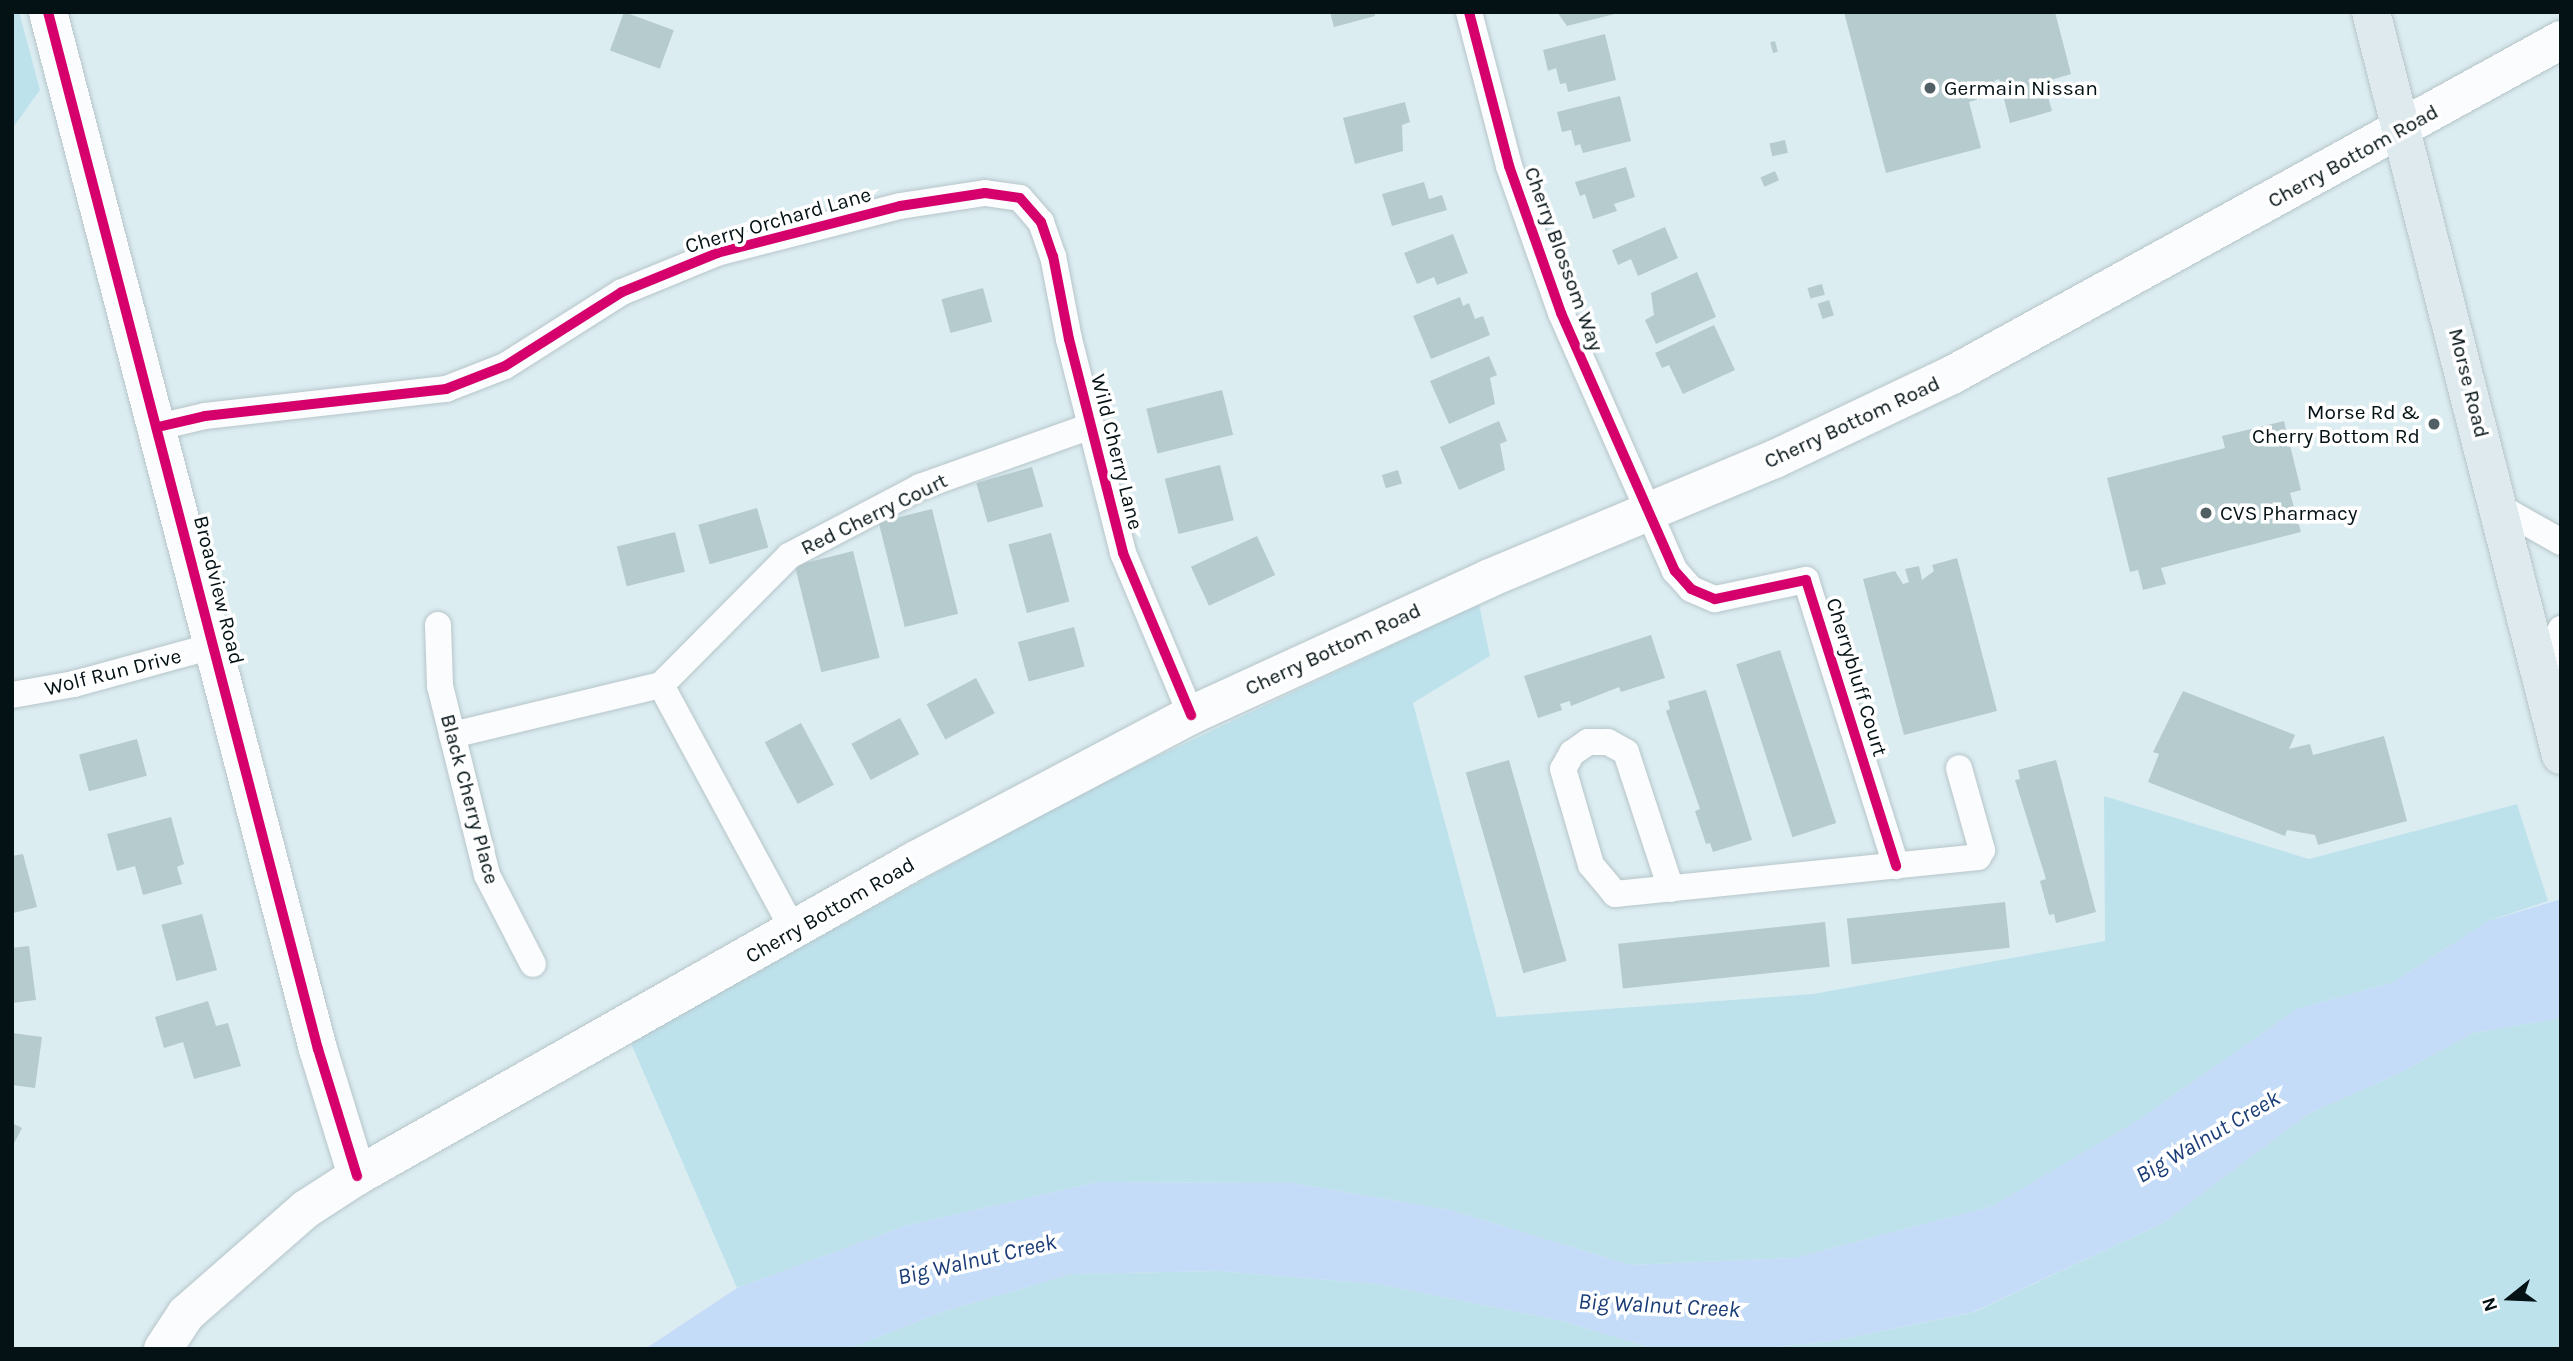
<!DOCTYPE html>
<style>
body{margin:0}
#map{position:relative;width:2573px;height:1361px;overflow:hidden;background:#dcedf2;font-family:Karla,sans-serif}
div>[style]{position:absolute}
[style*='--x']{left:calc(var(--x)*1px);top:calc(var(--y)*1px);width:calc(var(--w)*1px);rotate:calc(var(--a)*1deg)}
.green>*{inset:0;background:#bee2ec}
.water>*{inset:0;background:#c5dcf8}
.building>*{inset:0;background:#b5cbce;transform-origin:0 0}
.roads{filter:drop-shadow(0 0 2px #b6c5c9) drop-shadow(0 0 2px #b6c5c9)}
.street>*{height:26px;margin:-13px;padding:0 13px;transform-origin:13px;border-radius:13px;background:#fafcfd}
.secondary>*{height:38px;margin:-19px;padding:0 19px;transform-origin:19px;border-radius:19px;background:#fafcfd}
.primary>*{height:38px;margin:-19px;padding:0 19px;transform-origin:19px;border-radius:19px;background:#dfeaef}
.cycleway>*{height:10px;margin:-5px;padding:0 5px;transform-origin:5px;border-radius:5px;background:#d6006c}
.dots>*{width:19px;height:19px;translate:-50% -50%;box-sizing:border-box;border:4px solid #fff;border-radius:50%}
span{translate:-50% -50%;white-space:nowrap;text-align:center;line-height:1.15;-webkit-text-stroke:7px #fff;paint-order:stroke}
.poi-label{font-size:21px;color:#041216}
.left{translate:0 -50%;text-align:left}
.right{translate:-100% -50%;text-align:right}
.street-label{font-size:21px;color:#041216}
.water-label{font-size:23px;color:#1b3d77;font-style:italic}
.frame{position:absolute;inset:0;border:14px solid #041216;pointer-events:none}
.north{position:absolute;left:2475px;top:1263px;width:70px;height:70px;-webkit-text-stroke:5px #fff;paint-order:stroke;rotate:252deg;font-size:19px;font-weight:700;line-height:28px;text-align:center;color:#041216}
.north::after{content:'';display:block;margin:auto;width:24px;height:32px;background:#041216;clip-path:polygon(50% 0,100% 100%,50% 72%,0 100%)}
</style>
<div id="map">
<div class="green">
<i style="clip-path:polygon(12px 12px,19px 12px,40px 90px,12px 129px)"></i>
<i style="clip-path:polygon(1479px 604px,1490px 656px,1413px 703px,1497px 1017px,1813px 994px,2105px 941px,2104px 796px,2309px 859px,2517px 804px,2548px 901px,2488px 921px,2394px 982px,2297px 1009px,2138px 1120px,1993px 1206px,1794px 1258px,1631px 1265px,1450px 1210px,1292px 1183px,1098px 1182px,905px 1226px,737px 1288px,630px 1041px,1087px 790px)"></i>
<i style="clip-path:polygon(2561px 1018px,2561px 1349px,1756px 1349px,1834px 1341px,1974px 1312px,2163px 1223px,2308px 1114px,2400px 1073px,2473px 1033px)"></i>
<i style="clip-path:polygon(1219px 1271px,1378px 1284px,1562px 1321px,1655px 1349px,848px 1349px,939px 1313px,1071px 1274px)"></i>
</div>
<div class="water">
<i style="clip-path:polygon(2561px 899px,2561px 1018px,2473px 1033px,2400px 1073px,2308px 1114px,2163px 1223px,1973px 1312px,1834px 1341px,1756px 1349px,1655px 1349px,1562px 1321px,1378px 1284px,1219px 1271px,1071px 1274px,939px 1313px,848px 1349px,645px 1349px,737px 1288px,905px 1226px,1098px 1182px,1292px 1183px,1450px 1210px,1631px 1265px,1794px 1258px,1993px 1206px,2138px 1120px,2297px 1009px,2394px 982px,2488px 921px)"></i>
</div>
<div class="building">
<i style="left:624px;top:12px;width:53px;height:41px;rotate:20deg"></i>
<i style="clip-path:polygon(1330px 12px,1374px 12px,1375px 16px,1334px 27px)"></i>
<i style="clip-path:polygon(1557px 12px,1619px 12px,1619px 13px,1567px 26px)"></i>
<i style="clip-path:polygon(1844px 12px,2055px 12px,2071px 74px,2044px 82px,2052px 111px,2010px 123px,1999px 79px,1994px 81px,1998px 94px,1969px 102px,1981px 148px,1886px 173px)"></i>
<i style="clip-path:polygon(1605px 34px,1616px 80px,1568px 92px,1566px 83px,1560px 84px,1556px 68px,1548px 71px,1543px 50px)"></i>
<i style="left:1775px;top:41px;width:11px;height:5px;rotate:75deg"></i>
<i style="clip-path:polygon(1620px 96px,1631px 141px,1583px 153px,1580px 144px,1575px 146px,1571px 130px,1562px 132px,1557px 112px)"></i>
<i style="clip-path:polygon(1405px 102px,1410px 122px,1402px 125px,1403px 151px,1355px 164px,1343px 118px)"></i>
<i style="left:1785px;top:140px;width:13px;height:16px;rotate:77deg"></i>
<i style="clip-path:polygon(1626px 167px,1635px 197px,1614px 204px,1617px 211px,1593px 219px,1585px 194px,1580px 196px,1575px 182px)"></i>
<i style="left:1775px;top:171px;width:10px;height:16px;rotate:66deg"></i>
<i style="clip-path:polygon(1424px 182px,1429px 199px,1442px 195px,1447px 210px,1392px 226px,1382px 194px)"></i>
<i style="clip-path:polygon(1665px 227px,1678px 258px,1638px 276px,1631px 259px,1618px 265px,1612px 250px)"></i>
<i style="clip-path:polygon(1453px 234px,1468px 273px,1437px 285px,1434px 277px,1417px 284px,1404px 253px)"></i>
<i style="clip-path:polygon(1697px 272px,1716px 317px,1656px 344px,1645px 320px,1654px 315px,1651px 293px)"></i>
<i style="left:1822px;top:284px;width:11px;height:15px;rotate:75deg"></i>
<i style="left:983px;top:288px;width:35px;height:43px;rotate:75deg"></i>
<i style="clip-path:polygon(1460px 297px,1463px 306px,1469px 303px,1475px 319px,1483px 316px,1490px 335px,1431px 359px,1413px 316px)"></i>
<i style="left:1829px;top:300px;width:16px;height:12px;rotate:72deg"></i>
<i style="clip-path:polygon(1714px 325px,1735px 370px,1683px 394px,1669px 365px,1662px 368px,1655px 353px)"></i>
<i style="clip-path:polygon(1489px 356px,1497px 375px,1490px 378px,1495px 404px,1449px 424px,1430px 381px)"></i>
<i style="left:1222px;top:390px;width:46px;height:78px;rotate:76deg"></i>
<i style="clip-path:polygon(1499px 421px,1507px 441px,1500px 444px,1505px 470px,1459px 490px,1440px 447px)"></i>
<i style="clip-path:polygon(2284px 421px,2301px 490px,2290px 493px,2301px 532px,2161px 568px,2166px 584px,2143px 590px,2138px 570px,2130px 572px,2107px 478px,2225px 448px,2222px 436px)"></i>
<i style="left:1220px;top:465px;width:57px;height:57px;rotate:76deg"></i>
<i style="left:1032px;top:467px;width:41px;height:58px;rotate:74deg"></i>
<i style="left:1398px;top:470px;width:14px;height:17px;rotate:73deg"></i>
<i style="left:757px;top:508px;width:41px;height:61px;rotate:74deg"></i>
<i style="left:932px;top:509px;width:108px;height:55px;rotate:76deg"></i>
<i style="left:675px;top:532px;width:41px;height:60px;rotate:76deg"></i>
<i style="left:1051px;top:533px;width:71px;height:44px;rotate:75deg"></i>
<i style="left:1257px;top:536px;width:43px;height:73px;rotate:65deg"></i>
<i style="left:853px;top:551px;width:110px;height:60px;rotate:76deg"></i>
<i style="clip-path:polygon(1957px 558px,1997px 711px,1904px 735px,1863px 579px,1895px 571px,1903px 584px,1909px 582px,1905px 569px,1919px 566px,1922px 580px,1934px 571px,1932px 565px)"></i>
<i style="left:1074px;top:627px;width:41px;height:58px;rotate:75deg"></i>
<i style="clip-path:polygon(1651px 635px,1665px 678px,1621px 692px,1619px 687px,1571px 706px,1570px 701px,1560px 704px,1562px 710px,1538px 718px,1524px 676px)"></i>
<i style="left:1780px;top:650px;width:182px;height:46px;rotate:72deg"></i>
<i style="left:976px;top:678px;width:40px;height:56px;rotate:62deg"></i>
<i style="clip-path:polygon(1706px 690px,1752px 840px,1713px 852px,1710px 843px,1706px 844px,1695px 811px,1700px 809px,1666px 711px,1670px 709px,1668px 701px)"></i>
<i style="clip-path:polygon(2183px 691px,2295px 735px,2289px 749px,2310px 744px,2313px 755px,2384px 736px,2407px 821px,2318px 845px,2315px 835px,2287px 830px,2285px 836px,2148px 782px,2159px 754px,2153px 752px)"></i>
<i style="left:900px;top:718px;width:41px;height:55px;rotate:62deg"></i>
<i style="left:801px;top:723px;width:70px;height:41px;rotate:62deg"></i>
<i style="left:137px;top:739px;width:38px;height:60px;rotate:75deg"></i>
<i style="left:1509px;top:760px;width:209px;height:45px;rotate:74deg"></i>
<i style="clip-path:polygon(2056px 760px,2096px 912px,2056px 923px,2054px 914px,2049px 915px,2040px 881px,2046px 879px,2015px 780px,2020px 779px,2018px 770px)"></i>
<i style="clip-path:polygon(171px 817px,184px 864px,177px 867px,182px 884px,143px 895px,135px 866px,117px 871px,107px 834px)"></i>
<i style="clip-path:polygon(23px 854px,37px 907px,13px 913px,12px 923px,12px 856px)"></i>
<i style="left:2005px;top:902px;width:46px;height:159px;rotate:84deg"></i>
<i style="left:202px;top:914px;width:58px;height:42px;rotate:75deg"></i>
<i style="left:1825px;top:922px;width:45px;height:208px;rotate:84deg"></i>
<i style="clip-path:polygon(29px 946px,36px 1000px,12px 1003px,12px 948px)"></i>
<i style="clip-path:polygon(208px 1001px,216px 1026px,228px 1023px,241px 1066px,194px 1079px,183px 1042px,164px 1048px,155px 1017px)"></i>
<i style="clip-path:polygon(12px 1033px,42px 1037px,35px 1088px,12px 1085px)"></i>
<i style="clip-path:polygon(12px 1123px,22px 1128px,12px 1147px)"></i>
</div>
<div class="roads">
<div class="street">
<i style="--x:1469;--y:12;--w:159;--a:75.4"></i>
<i style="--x:1509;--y:166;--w:156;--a:70.5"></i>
<i style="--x:1561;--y:313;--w:282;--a:66.2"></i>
<i style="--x:1675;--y:571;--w:24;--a:48"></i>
<i style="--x:1691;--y:589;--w:26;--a:23"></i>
<i style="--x:1715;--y:599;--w:93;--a:-11.8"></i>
<i style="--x:1806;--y:580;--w:300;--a:72.5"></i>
<i style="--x:158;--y:427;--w:48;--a:-13.2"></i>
<i style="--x:205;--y:416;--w:243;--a:-6.4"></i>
<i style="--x:446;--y:389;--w:63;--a:-21.3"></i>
<i style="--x:505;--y:366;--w:138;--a:-32.3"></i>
<i style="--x:622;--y:292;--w:103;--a:-22.3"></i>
<i style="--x:717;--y:253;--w:189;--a:-14.4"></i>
<i style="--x:900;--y:206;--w:86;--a:-8.7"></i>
<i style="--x:985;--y:193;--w:35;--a:8"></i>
<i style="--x:1020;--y:198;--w:32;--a:49"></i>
<i style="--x:1041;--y:222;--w:36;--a:71"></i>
<i style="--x:1053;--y:256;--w:85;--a:79.1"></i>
<i style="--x:1069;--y:339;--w:221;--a:75.8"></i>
<i style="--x:1123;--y:553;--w:176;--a:67.2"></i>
<i style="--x:2501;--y:508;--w:69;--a:29.5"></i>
<i style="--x:438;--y:625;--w:61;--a:88.1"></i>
<i style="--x:440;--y:686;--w:195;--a:76"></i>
<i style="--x:487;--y:875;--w:100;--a:62.7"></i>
<i style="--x:2548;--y:681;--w:40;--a:-81.5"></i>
<i style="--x:2554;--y:641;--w:14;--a:-60"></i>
<i style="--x:661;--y:685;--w:280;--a:61.6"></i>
<i style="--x:12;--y:695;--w:63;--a:-10.1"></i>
<i style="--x:74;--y:684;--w:144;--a:-15.3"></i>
<i style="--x:452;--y:735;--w:215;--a:-13.5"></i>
<i style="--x:661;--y:685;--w:182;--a:-45.2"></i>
<i style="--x:789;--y:556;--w:148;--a:-27.8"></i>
<i style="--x:920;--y:487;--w:182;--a:-19.6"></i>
<i style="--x:1671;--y:889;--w:144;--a:-108.2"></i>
<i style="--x:1626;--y:752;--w:21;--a:-151"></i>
<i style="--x:1608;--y:742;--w:20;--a:180"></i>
<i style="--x:1588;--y:742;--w:19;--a:145"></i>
<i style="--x:1572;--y:753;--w:18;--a:119"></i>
<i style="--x:1563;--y:769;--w:100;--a:73.7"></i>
<i style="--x:1591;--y:865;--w:38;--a:50"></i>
<i style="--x:1615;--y:894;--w:365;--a:-5.8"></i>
<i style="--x:1978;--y:857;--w:8;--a:-60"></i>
<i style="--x:1982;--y:850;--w:85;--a:-105.7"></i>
</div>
<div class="secondary">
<i style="--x:48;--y:12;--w:1072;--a:75.41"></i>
<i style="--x:318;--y:1049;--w:133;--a:72.9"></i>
<i style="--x:163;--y:1349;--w:42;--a:-56.7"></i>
<i style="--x:186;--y:1314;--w:159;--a:-41.2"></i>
<i style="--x:306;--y:1209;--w:61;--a:-32.9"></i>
<i style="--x:357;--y:1176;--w:642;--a:-29.48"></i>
<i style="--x:916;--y:860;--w:311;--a:-27.8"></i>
<i style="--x:1191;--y:715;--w:329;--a:-24.6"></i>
<i style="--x:1490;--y:578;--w:309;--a:-22.7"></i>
<i style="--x:1775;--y:459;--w:196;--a:-25.4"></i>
<i style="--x:1952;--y:375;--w:695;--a:-28.81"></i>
</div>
<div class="primary">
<i style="--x:2371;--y:12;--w:767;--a:75.66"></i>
</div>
</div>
<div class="cycleway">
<i style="--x:48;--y:12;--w:1072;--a:75.41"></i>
<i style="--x:318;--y:1049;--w:133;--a:72.9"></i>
<i style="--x:1469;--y:12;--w:159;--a:75.4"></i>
<i style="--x:1509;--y:166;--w:156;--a:70.5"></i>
<i style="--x:1561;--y:313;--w:282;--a:66.2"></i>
<i style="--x:1675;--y:571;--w:24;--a:48"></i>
<i style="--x:1691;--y:589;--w:26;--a:23"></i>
<i style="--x:1715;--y:599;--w:93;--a:-11.8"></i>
<i style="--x:1806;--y:580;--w:300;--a:72.5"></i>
<i style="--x:158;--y:427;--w:48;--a:-13.2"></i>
<i style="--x:205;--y:416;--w:243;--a:-6.4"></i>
<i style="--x:446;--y:389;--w:63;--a:-21.3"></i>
<i style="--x:505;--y:366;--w:138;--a:-32.3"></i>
<i style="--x:622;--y:292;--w:103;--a:-22.3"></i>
<i style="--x:717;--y:253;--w:189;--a:-14.4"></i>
<i style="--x:900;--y:206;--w:86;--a:-8.7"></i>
<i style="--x:985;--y:193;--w:35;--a:8"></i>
<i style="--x:1020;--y:198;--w:32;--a:49"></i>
<i style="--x:1041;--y:222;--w:36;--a:71"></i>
<i style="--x:1053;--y:256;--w:85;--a:79.1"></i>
<i style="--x:1069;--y:339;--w:221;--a:75.8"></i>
<i style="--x:1123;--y:553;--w:176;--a:67.2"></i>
</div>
<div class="dots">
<i style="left:1930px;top:88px;background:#505f63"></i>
<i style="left:2434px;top:424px;background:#505f63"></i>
<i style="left:2206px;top:513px;background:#505f63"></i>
</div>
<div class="poi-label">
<span class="left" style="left:1944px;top:88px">Germain Nissan</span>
<span class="right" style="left:2420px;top:424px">Morse Rd &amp;<br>Cherry Bottom Rd</span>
<span class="left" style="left:2220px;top:513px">CVS Pharmacy</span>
</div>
<div class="street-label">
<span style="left:2353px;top:156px;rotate:-29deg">Cherry Bottom Road</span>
<span style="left:778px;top:220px;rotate:-16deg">Cherry Orchard Lane</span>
<span style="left:1564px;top:259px;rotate:70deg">Cherry Blossom Way</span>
<span style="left:2469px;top:383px;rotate:76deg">Morse Road</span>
<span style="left:1852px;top:422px;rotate:-25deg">Cherry Bottom Road</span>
<span style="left:1117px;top:452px;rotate:76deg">Wild Cherry Lane</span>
<span style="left:874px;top:514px;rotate:-26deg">Red Cherry Court</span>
<span style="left:219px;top:590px;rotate:76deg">Broadview Road</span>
<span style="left:1333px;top:649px;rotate:-25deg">Cherry Bottom Road</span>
<span style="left:113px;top:672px;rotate:-14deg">Wolf Run Drive</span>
<span style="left:1857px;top:677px;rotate:73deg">Cherrybluff Court</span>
<span style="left:470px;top:799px;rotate:75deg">Black Cherry Place</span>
<span style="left:830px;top:910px;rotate:-30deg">Cherry Bottom Road</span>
</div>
<div class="water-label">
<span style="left:2208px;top:1137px;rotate:-30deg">Big Walnut Creek</span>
<span style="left:977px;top:1260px;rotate:-13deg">Big Walnut Creek</span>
<span style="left:1659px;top:1306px;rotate:3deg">Big Walnut Creek</span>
</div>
<div class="frame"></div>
<div class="north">N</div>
</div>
